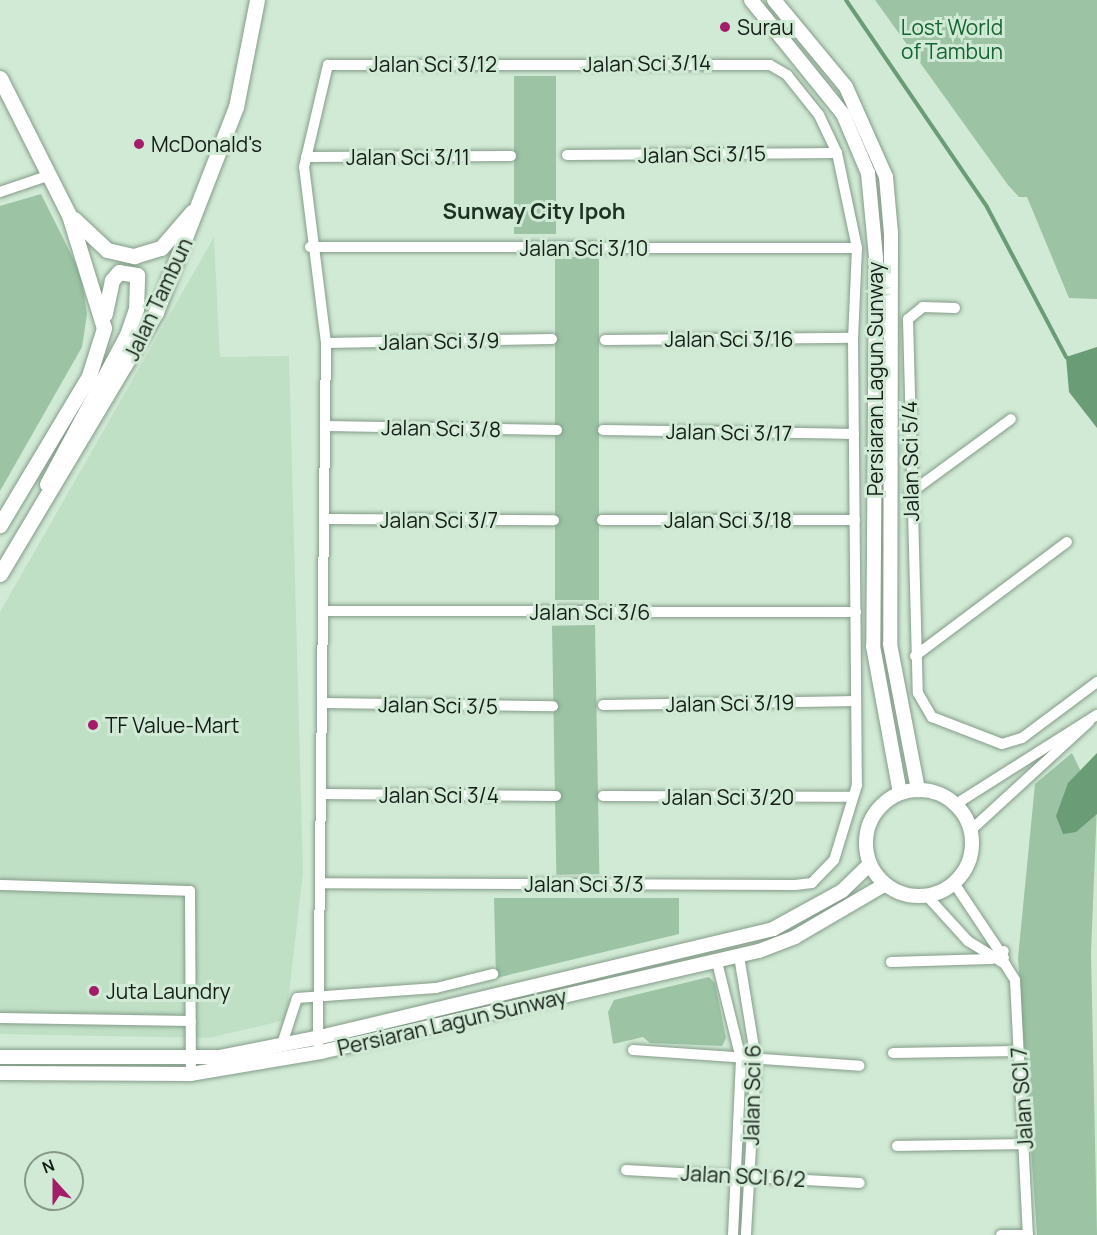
<!DOCTYPE html>
<style>
body{margin:0}
#map{position:relative;width:1097px;height:1235px;overflow:hidden;background:#d1ead5;font-family:Manrope,sans-serif}
div>[style]{position:absolute}
[style*='--x']{left:calc(var(--x)*1px);top:calc(var(--y)*1px);width:calc(var(--w)*1px);rotate:calc(var(--a)*1deg)}
.built>*{inset:0;background:#c0e0c6}
.green>*{inset:0;background:#9bc3a4;transform-origin:0 0}
.water>*{inset:0;background:#6a9d76}
.stream>*{height:4px;margin:-2px;padding:0 2px;transform-origin:2px;border-radius:2px;background:#6a9d76}
.roads{filter:drop-shadow(0 0 2px #849c89) drop-shadow(0 0 2px #849c89)}
.street>*{height:10px;margin:-5px;padding:0 5px;transform-origin:5px;border-radius:5px;background:#fff}
.secondary>*{height:14px;margin:-7px;padding:0 7px;transform-origin:7px;border-radius:7px;background:#fff}
.secondary>.ring{margin:-7px;padding:0;box-sizing:content-box;background:none;border:14px solid #fff;border-radius:50%}
.primary>*{height:15px;margin:-7.5px;padding:0 7.5px;transform-origin:7.5px;border-radius:7.5px;background:#fff}
.dots>*{width:16px;height:16px;translate:-50% -50%;box-sizing:border-box;border:3px solid #d1ead5;border-radius:50%}
span{translate:-50% -50%;white-space:nowrap;text-align:center;line-height:1.15;-webkit-text-stroke:6px #d1ead5;paint-order:stroke}
.poi-label{font-size:21px;color:#141d16}
.left{translate:0 -50%;text-align:left}
.park-label{font-size:21px;color:#146332}
.street-label{font-size:21px;color:#141d16}
.neighbourhood-label{font-size:22px;color:#1d3122;font-weight:700}
.north{position:absolute;left:24px;top:1151px;width:60px;height:60px;box-sizing:border-box;background:#d1ead5;border:2px solid #859889;border-radius:50%;rotate:339deg;font-size:16px;font-weight:700;line-height:24px;text-align:center;color:#141d16}
.north::after{content:'';display:block;margin:auto;width:21px;height:27px;background:#a31d6a;clip-path:polygon(50% 0,100% 100%,50% 72%,0 100%)}
</style>
<div id="map">
<div class="built">
<i style="clip-path:polygon(214px 237px,220px 357px,289px 356px,303px 872px,286px 1020px,209px 1038px,0 1034px,0 612px)"></i>
</div>
<div class="green">
<i style="clip-path:polygon(875px 0,1097px 0,1097px 299px,1069px 298px,1027px 197px,1019px 197px,1008px 185px)"></i>
<i style="left:514px;top:76px;width:42px;height:158px"></i>
<i style="clip-path:polygon(41px 194px,81px 274px,87px 314px,82px 347px,0 491px,0 206px)"></i>
<i style="left:555px;top:257px;width:44px;height:343px"></i>
<i style="left:595px;top:625px;width:249px;height:43px;rotate:89deg"></i>
<i style="clip-path:polygon(1072px 753px,1097px 805px,1091px 953px,1097px 1235px,1037px 1235px,1018px 958px,1035px 784px)"></i>
<i style="clip-path:polygon(494px 898px,679px 898px,679px 934px,496px 978px)"></i>
<i style="clip-path:polygon(709px 977px,715px 983px,726px 1038px,722px 1046px,650px 1043px,643px 1037px,613px 1044px,608px 1012px,614px 1000px)"></i>
</div>
<div class="water">
<i style="clip-path:polygon(1097px 347px,1097px 428px,1069px 392px,1066px 357px)"></i>
<i style="clip-path:polygon(1097px 753px,1097px 814px,1076px 832px,1063px 834px,1056px 816px,1068px 783px)"></i>
</div>
<div class="stream">
<i style="--x:846;--y:0;--w:250;--a:55.7"></i>
<i style="--x:987;--y:207;--w:170;--a:62.2"></i>
</div>
<div class="roads">
<div class="street">
<i style="--x:567;--y:155;--w:270;--a:-0.4"></i>
<i style="--x:306;--y:157;--w:205;--a:-0.3"></i>
<i style="--x:0;--y:192;--w:53;--a:-18.8"></i>
<i style="--x:310;--y:247;--w:547;--a:0.1"></i>
<i style="--x:955;--y:308;--w:32;--a:-178"></i>
<i style="--x:923;--y:307;--w:19;--a:141"></i>
<i style="--x:908;--y:319;--w:374;--a:88.5"></i>
<i style="--x:918;--y:693;--w:28;--a:60"></i>
<i style="--x:932;--y:717;--w:75;--a:21.1"></i>
<i style="--x:1002;--y:744;--w:21;--a:-17"></i>
<i style="--x:1022;--y:738;--w:94;--a:-36.7"></i>
<i style="--x:605;--y:340;--w:248;--a:-0.5"></i>
<i style="--x:326;--y:343;--w:226;--a:-1"></i>
<i style="--x:326;--y:426;--w:231;--a:1"></i>
<i style="--x:603;--y:430;--w:251;--a:0.9"></i>
<i style="--x:910;--y:493;--w:125;--a:-36.2"></i>
<i style="--x:325;--y:519;--w:229;--a:0.3"></i>
<i style="--x:602;--y:520;--w:253;--a:0"></i>
<i style="--x:324;--y:611;--w:532;--a:0.11"></i>
<i style="--x:915;--y:656;--w:190;--a:-36.9"></i>
<i style="--x:324;--y:703;--w:229;--a:0.8"></i>
<i style="--x:603;--y:705;--w:253;--a:-0.9"></i>
<i style="--x:323;--y:794;--w:233;--a:0.5"></i>
<i style="--x:603;--y:796;--w:250;--a:0.2"></i>
<i style="--x:956;--y:804;--w:167;--a:-32.3"></i>
<i style="--x:971;--y:830;--w:160;--a:-42.5"></i>
<i style="--x:954;--y:883;--w:90;--a:56.3"></i>
<i style="--x:0;--y:885;--w:190;--a:1.8"></i>
<i style="--x:190;--y:891;--w:183;--a:89.7"></i>
<i style="--x:927;--y:896;--w:61;--a:47.7"></i>
<i style="--x:968;--y:941;--w:44;--a:31.9"></i>
<i style="--x:1005;--y:964;--w:19;--a:58"></i>
<i style="--x:1015;--y:980;--w:255;--a:87.1"></i>
<i style="--x:739;--y:956;--w:105;--a:80.7"></i>
<i style="--x:756;--y:1060;--w:175;--a:93.3"></i>
<i style="--x:717;--y:962;--w:100;--a:76.1"></i>
<i style="--x:741;--y:1059;--w:176;--a:92.6"></i>
<i style="--x:891;--y:962;--w:100;--a:-1.7"></i>
<i style="--x:991;--y:959;--w:15;--a:-32"></i>
<i style="--x:0;--y:1018;--w:191;--a:0.9"></i>
<i style="--x:318;--y:1043;--w:700;--a:-89.35"></i>
<i style="--x:326;--y:343;--w:177;--a:-97.1"></i>
<i style="--x:304;--y:167;--w:105;--a:-76.8"></i>
<i style="--x:328;--y:65;--w:442;--a:0"></i>
<i style="--x:770;--y:65;--w:20;--a:30"></i>
<i style="--x:787;--y:75;--w:51;--a:51.3"></i>
<i style="--x:819;--y:115;--w:42;--a:64.7"></i>
<i style="--x:837;--y:153;--w:97;--a:78.1"></i>
<i style="--x:857;--y:248;--w:90;--a:92.5"></i>
<i style="--x:853;--y:338;--w:447;--a:89.5"></i>
<i style="--x:857;--y:785;--w:78;--a:107"></i>
<i style="--x:834;--y:860;--w:32;--a:134"></i>
<i style="--x:812;--y:883;--w:17;--a:173"></i>
<i style="--x:795;--y:885;--w:473;--a:-179.8"></i>
<i style="--x:282;--y:1044;--w:48;--a:-71.9"></i>
<i style="--x:297;--y:998;--w:139;--a:-4.1"></i>
<i style="--x:436;--y:988;--w:59;--a:-13.8"></i>
<i style="--x:633;--y:1050;--w:227;--a:4"></i>
<i style="--x:893;--y:1053;--w:125;--a:-0.9"></i>
<i style="--x:897;--y:1146;--w:128;--a:-0.9"></i>
<i style="--x:626;--y:1170;--w:234;--a:3.2"></i>
<i style="--x:1001;--y:1235;--w:27;--a:0"></i>
</div>
<div class="secondary">
<i style="--x:751;--y:0;--w:146;--a:51.1"></i>
<i style="--x:843;--y:114;--w:64;--a:67"></i>
<i style="--x:868;--y:173;--w:85;--a:84.6"></i>
<i style="--x:876;--y:258;--w:388;--a:90.4"></i>
<i style="--x:873;--y:646;--w:149;--a:79.6"></i>
<i style="--x:774;--y:0;--w:113;--a:50.4"></i>
<i style="--x:846;--y:87;--w:98;--a:66"></i>
<i style="--x:886;--y:177;--w:56;--a:84.9"></i>
<i style="--x:891;--y:233;--w:411;--a:90.1"></i>
<i style="--x:890;--y:644;--w:149;--a:79.1"></i>
<i class="ring" style="left:866px;top:790px;width:92px;height:92px"></i>
<i style="--x:0;--y:1057;--w:219;--a:0"></i>
<i style="--x:219;--y:1057;--w:99;--a:-11.1"></i>
<i style="--x:316;--y:1038;--w:470;--a:-13.4"></i>
<i style="--x:773;--y:929;--w:79;--a:-28.8"></i>
<i style="--x:842;--y:891;--w:37;--a:-44"></i>
<i style="--x:0;--y:1073;--w:191;--a:0.3"></i>
<i style="--x:191;--y:1074;--w:132;--a:-9.6"></i>
<i style="--x:321;--y:1052;--w:449;--a:-13"></i>
<i style="--x:759;--y:951;--w:39;--a:-21"></i>
<i style="--x:795;--y:937;--w:103;--a:-30.3"></i>
</div>
<div class="primary">
<i style="--x:0;--y:78;--w:153;--a:63.3"></i>
<i style="--x:69;--y:215;--w:118;--a:72.8"></i>
<i style="--x:104;--y:328;--w:50;--a:107.4"></i>
<i style="--x:89;--y:376;--w:174;--a:120.9"></i>
<i style="--x:74;--y:219;--w:45;--a:43.2"></i>
<i style="--x:107;--y:250;--w:28;--a:13"></i>
<i style="--x:134;--y:256;--w:28;--a:-17"></i>
<i style="--x:161;--y:248;--w:48;--a:-49.3"></i>
<i style="--x:47;--y:484;--w:169;--a:-61.8"></i>
<i style="--x:127;--y:335;--w:28;--a:-71"></i>
<i style="--x:136;--y:309;--w:34;--a:-88"></i>
<i style="--x:137;--y:275;--w:18;--a:-171"></i>
<i style="--x:119;--y:272;--w:11;--a:131"></i>
<i style="--x:112;--y:280;--w:35;--a:102"></i>
<i style="--x:0;--y:574;--w:305;--a:-59.2"></i>
<i style="--x:156;--y:312;--w:220;--a:-68.7"></i>
<i style="--x:236;--y:107;--w:109;--a:-78.9"></i>
</div>
</div>
<div class="dots">
<i style="left:725px;top:27px;background:#a31d6a"></i>
<i style="left:139px;top:144px;background:#a31d6a"></i>
<i style="left:93px;top:725px;background:#a31d6a"></i>
<i style="left:94px;top:991px;background:#a31d6a"></i>
</div>
<div class="poi-label">
<span class="left" style="left:737px;top:27px">Surau</span>
<span class="left" style="left:151px;top:144px">McDonald's</span>
<span class="left" style="left:105px;top:725px">TF Value-Mart</span>
<span class="left" style="left:106px;top:991px">Juta Laundry</span>
</div>
<div class="park-label">
<span style="left:952px;top:39px">Lost World<br>of Tambun</span>
</div>
<div class="street-label">
<span style="left:647px;top:63px;rotate:-1deg">Jalan Sci 3/14</span>
<span style="left:433px;top:64px">Jalan Sci 3/12</span>
<span style="left:702px;top:154px;rotate:-1deg">Jalan Sci 3/15</span>
<span style="left:408px;top:157px">Jalan Sci 3/11</span>
<span style="left:584px;top:248px">Jalan Sci 3/10</span>
<span style="left:158px;top:299px;rotate:-65deg">Jalan Tambun</span>
<span style="left:729px;top:339px">Jalan Sci 3/16</span>
<span style="left:439px;top:341px;rotate:-1deg">Jalan Sci 3/9</span>
<span style="left:875px;top:379px;rotate:-90deg">Persiaran Lagun Sunway</span>
<span style="left:441px;top:428px;rotate:1deg">Jalan Sci 3/8</span>
<span style="left:729px;top:432px;rotate:1deg">Jalan Sci 3/17</span>
<span style="left:910px;top:461px;rotate:-91deg">Jalan Sci 5/4</span>
<span style="left:439px;top:520px">Jalan Sci 3/7</span>
<span style="left:728px;top:520px">Jalan Sci 3/18</span>
<span style="left:590px;top:612px">Jalan Sci 3/6</span>
<span style="left:730px;top:703px;rotate:-1deg">Jalan Sci 3/19</span>
<span style="left:438px;top:705px;rotate:1deg">Jalan Sci 3/5</span>
<span style="left:439px;top:795px">Jalan Sci 3/4</span>
<span style="left:728px;top:797px">Jalan Sci 3/20</span>
<span style="left:584px;top:884px">Jalan Sci 3/3</span>
<span style="left:452px;top:1022px;rotate:-13deg">Persiaran Lagun Sunway</span>
<span style="left:752px;top:1095px;rotate:-89deg">Jalan Sci 6</span>
<span style="left:1022px;top:1098px;rotate:-94deg">Jalan SCI 7</span>
<span style="left:743px;top:1176px;rotate:3deg">Jalan SCI 6/2</span>
</div>
<div class="neighbourhood-label">
<span style="left:534px;top:212px">Sunway City Ipoh</span>
</div>
<div class="north">N</div>
</div>
